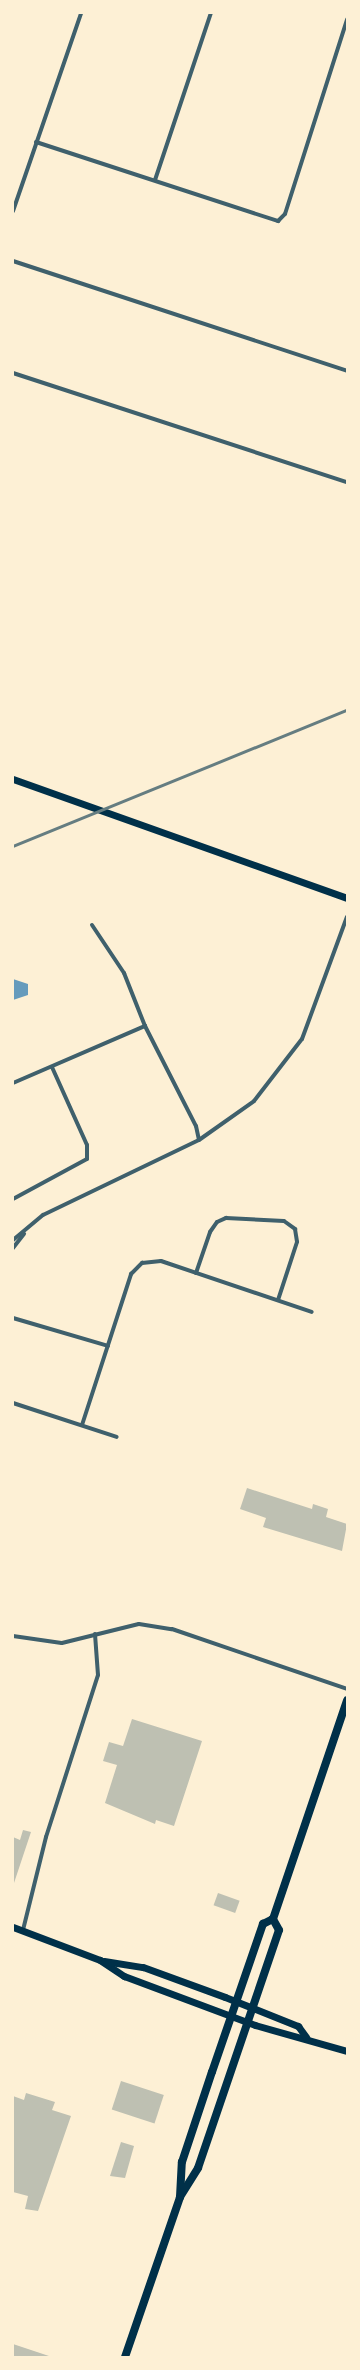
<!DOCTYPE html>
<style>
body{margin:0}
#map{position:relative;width:360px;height:2370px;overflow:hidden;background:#fdf0d5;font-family:"Golos Text",sans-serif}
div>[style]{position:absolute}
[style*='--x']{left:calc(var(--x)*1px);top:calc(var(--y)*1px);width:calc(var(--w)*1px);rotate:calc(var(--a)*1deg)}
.water>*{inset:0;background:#669bbc}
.building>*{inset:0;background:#bec0b2;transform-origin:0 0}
.minor>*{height:4px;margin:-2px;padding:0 2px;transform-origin:2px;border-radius:2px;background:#3f606c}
.secondary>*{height:7px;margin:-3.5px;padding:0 3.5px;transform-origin:3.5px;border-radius:3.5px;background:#003049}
.primary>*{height:8px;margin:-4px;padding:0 4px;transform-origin:4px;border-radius:4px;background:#003049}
.rail>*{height:2.5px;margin:-1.25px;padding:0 1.25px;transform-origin:1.25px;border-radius:1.25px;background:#657d81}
span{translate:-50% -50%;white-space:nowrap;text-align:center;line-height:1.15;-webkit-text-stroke:3.5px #fdf0d5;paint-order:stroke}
.frame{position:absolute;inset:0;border:14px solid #fdf0d5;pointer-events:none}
</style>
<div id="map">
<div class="water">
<i style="clip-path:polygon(13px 979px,28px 984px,28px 995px,13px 1000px)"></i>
</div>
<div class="building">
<i style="clip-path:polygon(247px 1488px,312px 1509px,313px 1504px,328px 1509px,326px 1517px,347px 1524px,342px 1551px,263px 1527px,266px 1518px,240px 1509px)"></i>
<i style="clip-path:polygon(132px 1719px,202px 1741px,174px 1826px,156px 1820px,155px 1824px,105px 1803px,117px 1765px,103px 1761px,109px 1742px,123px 1746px)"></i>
<i style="clip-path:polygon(23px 1830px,31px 1832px,13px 1886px,13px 1837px,20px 1840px)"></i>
<i style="left:218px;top:1893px;width:23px;height:13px;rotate:20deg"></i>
<i style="left:121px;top:2081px;width:45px;height:30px;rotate:18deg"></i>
<i style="clip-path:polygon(26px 2093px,55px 2102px,52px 2110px,71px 2116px,38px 2211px,25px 2209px,28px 2196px,13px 2192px,13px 2096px,24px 2100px)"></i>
<i style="clip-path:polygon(121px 2142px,134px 2146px,125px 2178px,110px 2176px)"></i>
<i style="clip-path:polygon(13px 2344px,49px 2356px,57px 2357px,13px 2357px)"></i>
</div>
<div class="minor">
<i style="--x:36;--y:142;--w:255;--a:18.1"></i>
<i style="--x:278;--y:221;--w:10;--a:-45"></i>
<i style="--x:285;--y:214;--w:204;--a:-72.3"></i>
<i style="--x:155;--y:180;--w:176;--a:-71.5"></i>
<i style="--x:13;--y:211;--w:209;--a:-71"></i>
<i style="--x:13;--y:261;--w:352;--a:18.2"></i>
<i style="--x:13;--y:373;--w:351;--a:18.1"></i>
<i style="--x:92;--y:925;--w:58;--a:56.3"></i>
<i style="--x:124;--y:973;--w:57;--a:68.4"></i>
<i style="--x:145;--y:1026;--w:112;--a:63"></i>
<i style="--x:196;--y:1126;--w:14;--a:78"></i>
<i style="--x:13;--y:1083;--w:144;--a:-23.4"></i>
<i style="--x:13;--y:1199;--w:84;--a:-28.4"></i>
<i style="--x:87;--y:1159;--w:14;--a:-90"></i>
<i style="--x:87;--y:1145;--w:85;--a:-114.2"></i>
<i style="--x:13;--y:1240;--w:39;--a:-40"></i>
<i style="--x:43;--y:1215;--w:173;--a:-25.7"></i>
<i style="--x:199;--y:1140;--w:67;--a:-35.3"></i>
<i style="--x:254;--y:1101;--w:78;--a:-52.3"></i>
<i style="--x:302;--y:1039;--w:130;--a:-69.8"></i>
<i style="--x:13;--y:1248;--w:18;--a:-52"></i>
<i style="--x:196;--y:1273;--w:43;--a:-71.1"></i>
<i style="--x:210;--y:1232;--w:12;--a:-55"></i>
<i style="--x:217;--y:1222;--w:10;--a:-24"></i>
<i style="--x:226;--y:1218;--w:58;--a:3"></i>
<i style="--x:284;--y:1221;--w:14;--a:36"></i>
<i style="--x:295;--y:1229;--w:13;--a:81"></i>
<i style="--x:297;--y:1242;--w:61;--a:108.1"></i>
<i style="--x:13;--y:1318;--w:99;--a:16.4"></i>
<i style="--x:13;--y:1403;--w:109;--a:18.1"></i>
<i style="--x:82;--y:1425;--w:159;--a:-72"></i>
<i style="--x:131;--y:1274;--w:16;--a:-45"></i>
<i style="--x:142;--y:1263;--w:19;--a:-6"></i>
<i style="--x:161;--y:1261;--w:159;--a:18.7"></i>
<i style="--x:13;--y:1636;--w:49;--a:8.1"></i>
<i style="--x:62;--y:1643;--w:79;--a:-13.9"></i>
<i style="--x:139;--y:1624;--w:33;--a:9"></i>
<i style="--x:172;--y:1629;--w:185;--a:18.9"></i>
<i style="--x:23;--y:1930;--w:96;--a:-76.1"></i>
<i style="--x:46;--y:1837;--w:170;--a:-72.2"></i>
<i style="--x:98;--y:1675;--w:41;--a:-94.2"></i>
</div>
<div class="secondary">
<i style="--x:13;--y:779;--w:355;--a:19.6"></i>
<i style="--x:13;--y:1927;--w:93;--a:20.8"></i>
<i style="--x:100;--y:1960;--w:29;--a:34"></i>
<i style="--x:124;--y:1976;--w:140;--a:20.5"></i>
<i style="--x:255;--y:2025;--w:96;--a:15.8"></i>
<i style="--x:104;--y:1961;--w:39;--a:9"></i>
<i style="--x:143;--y:1967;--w:87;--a:20.1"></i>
<i style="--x:225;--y:1997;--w:79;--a:21.7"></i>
<i style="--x:298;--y:2026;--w:14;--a:54"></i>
</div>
<div class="primary">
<i style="--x:180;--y:2197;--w:35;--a:-87"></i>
<i style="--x:182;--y:2162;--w:95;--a:-71.6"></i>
<i style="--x:212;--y:2072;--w:157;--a:-71"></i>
<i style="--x:263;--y:1924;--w:11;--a:-27"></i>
<i style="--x:273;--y:1919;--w:231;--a:-71.3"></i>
<i style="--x:125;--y:2357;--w:169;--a:-71"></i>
<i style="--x:180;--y:2197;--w:34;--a:-58"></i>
<i style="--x:198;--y:2168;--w:251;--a:-71.2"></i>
<i style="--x:279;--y:1930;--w:13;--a:-119"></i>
</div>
<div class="rail">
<i style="--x:13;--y:846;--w:361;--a:-22.2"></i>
</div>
<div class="frame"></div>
</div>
